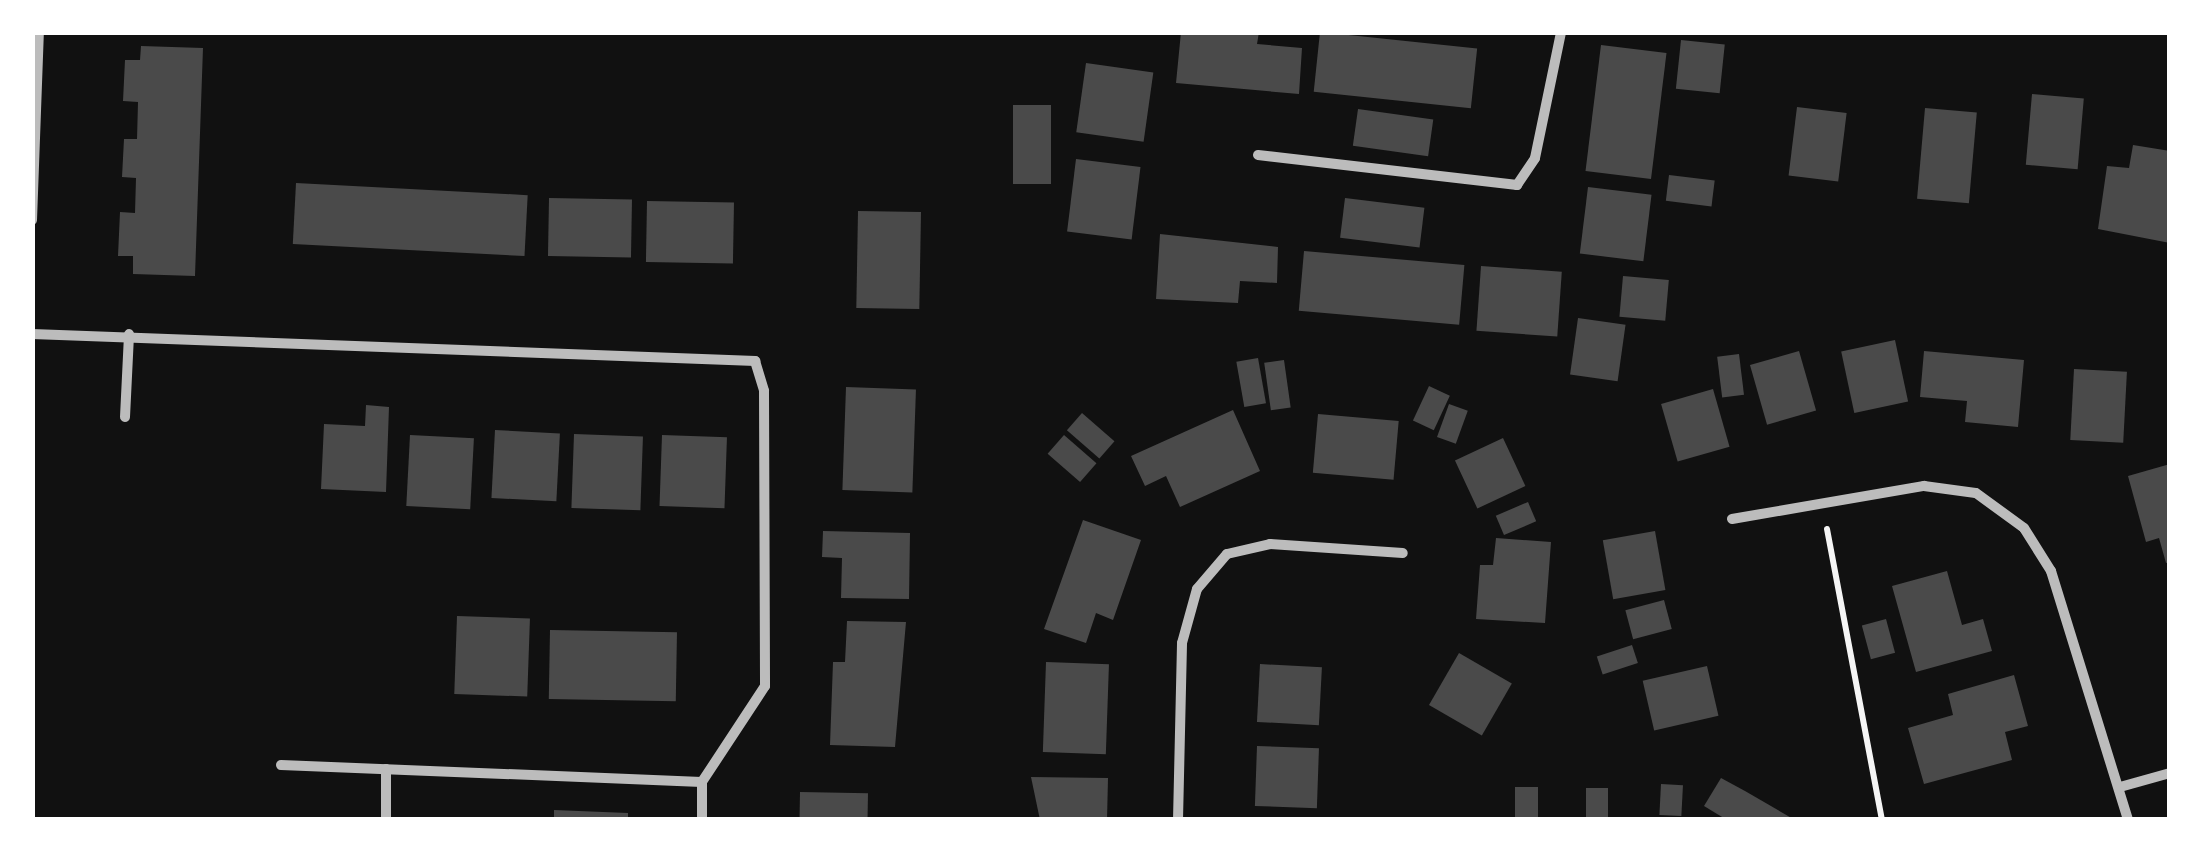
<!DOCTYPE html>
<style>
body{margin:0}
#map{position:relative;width:2202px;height:852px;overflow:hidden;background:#111;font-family:Roboto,sans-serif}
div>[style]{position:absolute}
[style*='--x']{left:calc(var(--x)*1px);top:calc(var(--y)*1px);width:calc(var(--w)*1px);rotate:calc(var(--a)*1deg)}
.building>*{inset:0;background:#4a4a4a;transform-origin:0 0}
.path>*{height:6px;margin:-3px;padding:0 3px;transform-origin:3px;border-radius:3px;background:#f5f5f5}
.minor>*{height:10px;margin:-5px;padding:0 5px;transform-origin:5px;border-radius:5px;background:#bcbcbc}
span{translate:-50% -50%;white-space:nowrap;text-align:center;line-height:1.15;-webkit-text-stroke:10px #fff;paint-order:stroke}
.frame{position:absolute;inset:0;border:35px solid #fff;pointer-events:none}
</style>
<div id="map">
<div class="building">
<i style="clip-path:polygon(1181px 32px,1259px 32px,1257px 44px,1302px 48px,1299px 94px,1176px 83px)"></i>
<i style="left:1320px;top:32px;width:158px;height:60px;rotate:6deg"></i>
<i style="left:1681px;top:40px;width:44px;height:49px;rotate:6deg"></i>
<i style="left:1601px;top:45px;width:66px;height:127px;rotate:7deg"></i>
<i style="clip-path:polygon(141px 46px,203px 48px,195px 276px,133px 274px,133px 256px,118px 256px,120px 212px,135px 213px,136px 178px,122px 177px,124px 139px,137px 139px,138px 102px,123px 101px,125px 60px,140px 60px)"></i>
<i style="left:1086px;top:63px;width:68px;height:70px;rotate:8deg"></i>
<i style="left:2032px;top:94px;width:52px;height:71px;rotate:5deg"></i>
<i style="left:1013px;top:105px;width:38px;height:79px"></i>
<i style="left:1797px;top:107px;width:50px;height:69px;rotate:7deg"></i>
<i style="left:1925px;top:108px;width:52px;height:91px;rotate:5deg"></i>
<i style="left:1358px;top:109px;width:76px;height:37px;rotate:8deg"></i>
<i style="clip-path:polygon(2133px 145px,2170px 151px,2170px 243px,2098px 229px,2107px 166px,2129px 168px)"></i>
<i style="left:1076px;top:159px;width:65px;height:73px;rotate:7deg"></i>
<i style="left:1669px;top:175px;width:46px;height:26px;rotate:7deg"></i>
<i style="left:296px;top:183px;width:232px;height:61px;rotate:3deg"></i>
<i style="left:1588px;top:187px;width:64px;height:67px;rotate:7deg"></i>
<i style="left:549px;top:198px;width:83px;height:58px;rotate:1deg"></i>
<i style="left:1345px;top:198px;width:80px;height:40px;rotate:7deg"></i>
<i style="left:647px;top:201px;width:87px;height:61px;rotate:1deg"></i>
<i style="left:858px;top:211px;width:63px;height:97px;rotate:1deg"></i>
<i style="clip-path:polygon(1160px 234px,1278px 247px,1277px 283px,1240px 281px,1238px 303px,1156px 299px)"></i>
<i style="left:1304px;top:251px;width:161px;height:60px;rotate:5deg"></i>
<i style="left:1481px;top:266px;width:81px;height:65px;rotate:4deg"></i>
<i style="left:1623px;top:276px;width:46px;height:41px;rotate:5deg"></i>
<i style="left:1578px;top:318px;width:48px;height:57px;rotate:8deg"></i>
<i style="left:1895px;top:340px;width:63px;height:55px;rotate:78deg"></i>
<i style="left:1799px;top:351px;width:62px;height:51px;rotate:74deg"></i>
<i style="clip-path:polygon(1924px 351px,2024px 360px,2018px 427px,1965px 422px,1967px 401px,1920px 397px)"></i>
<i style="left:1739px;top:354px;width:41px;height:22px;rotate:83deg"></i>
<i style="left:1258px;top:358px;width:46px;height:22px;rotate:80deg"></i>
<i style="left:1284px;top:360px;width:48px;height:20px;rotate:82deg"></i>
<i style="left:2074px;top:369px;width:53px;height:71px;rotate:3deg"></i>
<i style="left:1429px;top:386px;width:23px;height:38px;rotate:25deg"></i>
<i style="left:846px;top:387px;width:70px;height:103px;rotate:2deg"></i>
<i style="left:1713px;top:389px;width:60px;height:54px;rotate:74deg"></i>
<i style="left:1449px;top:404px;width:20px;height:35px;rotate:20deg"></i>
<i style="clip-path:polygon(366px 405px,389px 407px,386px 492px,321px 489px,324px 424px,365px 426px)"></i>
<i style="clip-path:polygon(1233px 410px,1260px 471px,1180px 507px,1166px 476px,1145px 486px,1131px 456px)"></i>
<i style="left:1082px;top:413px;width:43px;height:23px;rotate:41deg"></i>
<i style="left:1318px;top:414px;width:81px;height:59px;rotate:5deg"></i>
<i style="left:495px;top:430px;width:65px;height:68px;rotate:3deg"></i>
<i style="left:574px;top:434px;width:69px;height:74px;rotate:2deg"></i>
<i style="left:410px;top:435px;width:64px;height:71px;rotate:3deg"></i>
<i style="left:662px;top:435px;width:65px;height:71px;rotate:2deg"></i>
<i style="left:1064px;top:435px;width:43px;height:25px;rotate:41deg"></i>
<i style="left:1503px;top:438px;width:53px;height:53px;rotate:65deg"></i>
<i style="clip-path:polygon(2170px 464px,2170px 562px,2166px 563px,2159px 538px,2146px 542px,2128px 476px)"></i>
<i style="left:1528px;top:502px;width:21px;height:35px;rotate:67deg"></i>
<i style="clip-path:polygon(1083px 520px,1141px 540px,1113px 620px,1096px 613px,1086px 643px,1044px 629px)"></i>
<i style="clip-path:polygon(823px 531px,910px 533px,909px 599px,841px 598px,842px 558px,822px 557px)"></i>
<i style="left:1655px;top:531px;width:60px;height:53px;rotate:80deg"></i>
<i style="clip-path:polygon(1496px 538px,1551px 542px,1545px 623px,1476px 619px,1480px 565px,1493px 565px)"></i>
<i style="clip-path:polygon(1947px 571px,1962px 625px,1983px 619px,1992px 651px,1916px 672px,1892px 586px)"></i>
<i style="left:1664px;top:600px;width:30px;height:40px;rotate:75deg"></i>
<i style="left:457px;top:616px;width:73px;height:78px;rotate:2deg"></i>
<i style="left:1886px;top:619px;width:35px;height:25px;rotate:75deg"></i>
<i style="clip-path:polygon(847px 621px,906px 622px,895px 747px,830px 745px,833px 662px,845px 662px)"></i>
<i style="left:550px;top:630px;width:127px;height:69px;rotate:1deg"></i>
<i style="left:1632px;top:645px;width:19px;height:37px;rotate:72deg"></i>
<i style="left:1459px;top:653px;width:61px;height:60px;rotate:30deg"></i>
<i style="left:1046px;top:662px;width:63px;height:90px;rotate:2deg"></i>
<i style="left:1260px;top:664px;width:62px;height:58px;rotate:3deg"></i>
<i style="left:1707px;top:666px;width:51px;height:66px;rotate:77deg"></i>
<i style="clip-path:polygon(2014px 675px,2028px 726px,2005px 732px,2012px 760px,1924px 784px,1908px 728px,1953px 715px,1948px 694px)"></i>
<i style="left:1257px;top:746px;width:62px;height:60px;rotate:2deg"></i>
<i style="clip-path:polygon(1031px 777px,1108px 778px,1107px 820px,1040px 820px)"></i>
<i style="clip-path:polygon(1721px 778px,1745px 791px,1795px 820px,1727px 820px,1704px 806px)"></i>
<i style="left:1661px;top:784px;width:22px;height:31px;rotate:3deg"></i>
<i style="left:1515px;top:787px;width:23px;height:33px"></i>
<i style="left:1586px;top:788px;width:22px;height:32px"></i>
<i style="left:800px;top:792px;width:68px;height:28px;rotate:1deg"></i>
<i style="clip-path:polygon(554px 810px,628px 813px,628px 820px,554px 820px)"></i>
</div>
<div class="path">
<i style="--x:1827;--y:529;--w:296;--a:79.3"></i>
</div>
<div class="minor">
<i style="--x:1258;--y:155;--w:261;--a:6.6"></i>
<i style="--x:1517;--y:185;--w:32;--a:-56"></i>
<i style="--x:1535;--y:158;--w:129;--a:-78.3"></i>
<i style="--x:32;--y:220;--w:188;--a:-87.9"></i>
<i style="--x:32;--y:334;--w:724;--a:2.14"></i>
<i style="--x:755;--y:361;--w:31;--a:73"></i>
<i style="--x:764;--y:391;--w:295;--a:89.8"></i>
<i style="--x:765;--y:686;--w:115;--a:123.3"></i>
<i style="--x:702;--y:782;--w:38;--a:90"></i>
<i style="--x:125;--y:417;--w:83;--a:-87.2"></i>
<i style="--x:1732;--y:519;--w:195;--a:-9.8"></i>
<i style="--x:1924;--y:486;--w:52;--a:7.7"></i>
<i style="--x:1976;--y:493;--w:59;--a:36.1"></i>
<i style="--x:2024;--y:528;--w:51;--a:57.9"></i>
<i style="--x:2051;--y:571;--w:261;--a:72.8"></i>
<i style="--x:281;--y:765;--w:421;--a:2.3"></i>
<i style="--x:2120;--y:787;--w:52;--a:-15.6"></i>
<i style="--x:386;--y:820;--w:51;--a:-90"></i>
<i style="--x:1178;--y:820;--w:177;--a:-88.7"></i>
<i style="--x:1182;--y:643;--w:56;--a:-74.5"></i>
<i style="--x:1197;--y:589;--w:46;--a:-49.4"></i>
<i style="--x:1227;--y:554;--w:44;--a:-13.1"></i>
<i style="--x:1270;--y:544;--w:133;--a:3.9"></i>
</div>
<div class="frame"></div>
</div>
